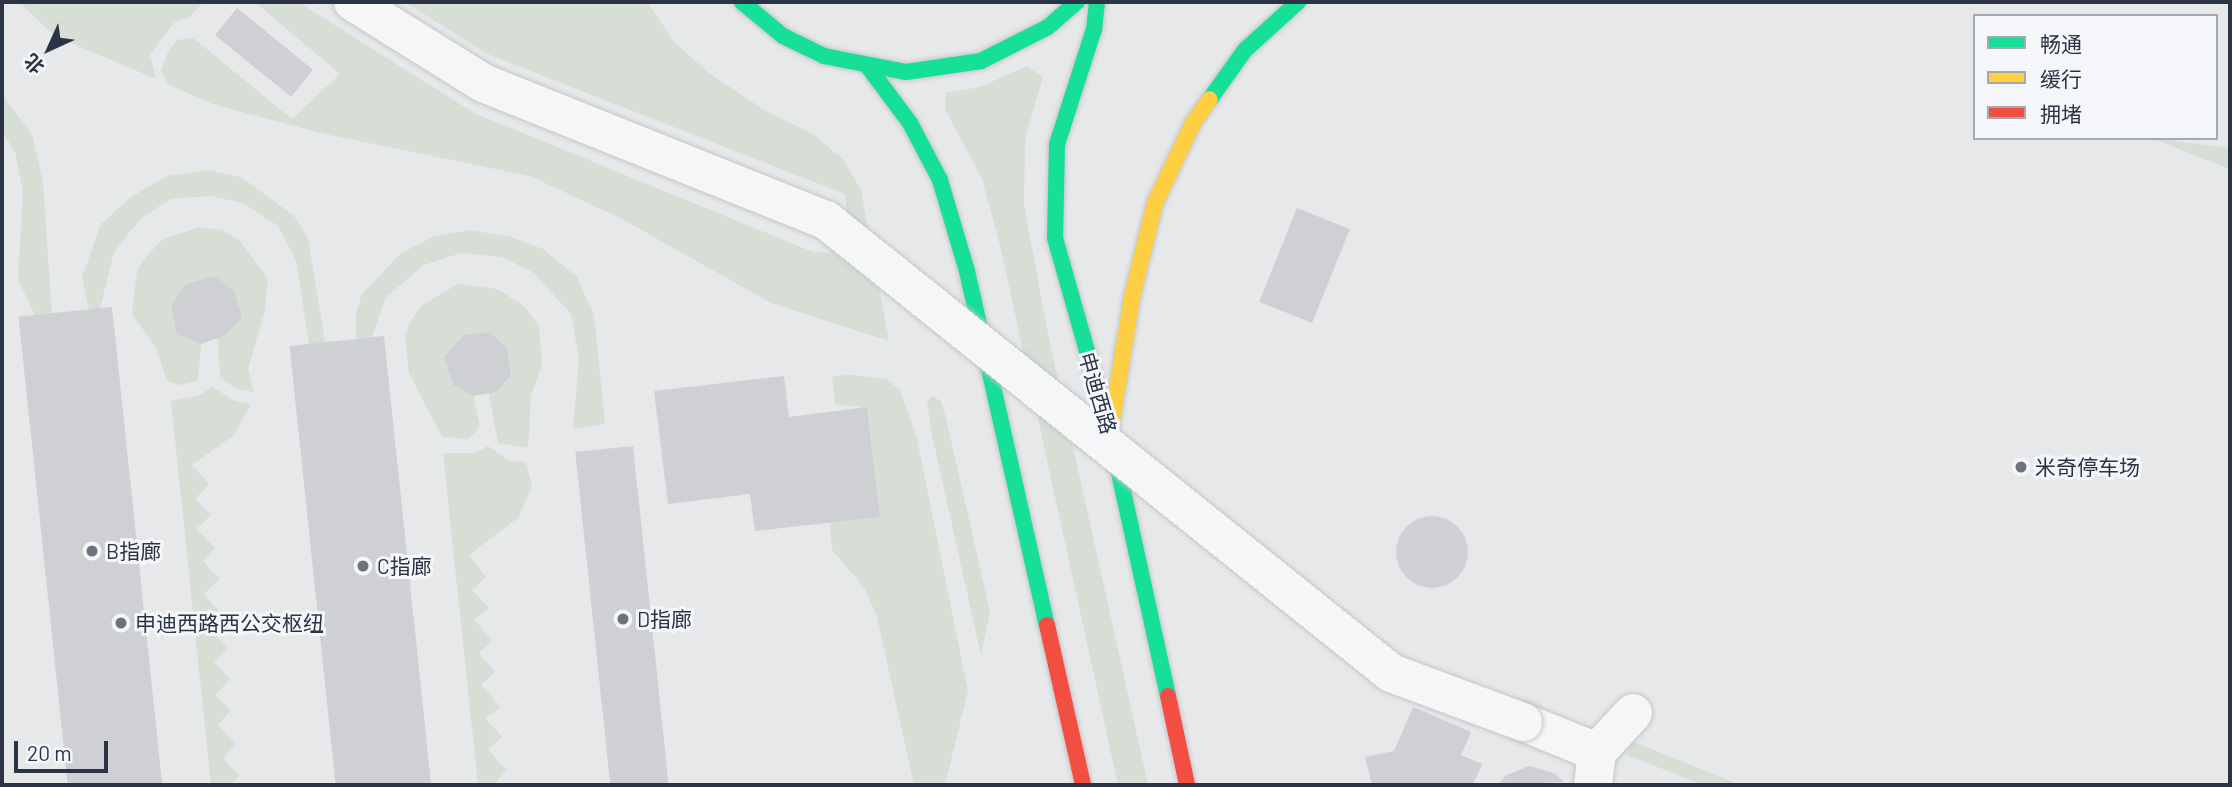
<!DOCTYPE html>
<meta charset="utf-8">
<style>
body{margin:0}
#map{position:relative;width:2232px;height:787px;overflow:hidden;background:#e6e8ea;font-family:Barlow,"Noto Sans SC",sans-serif}
div>[style]{position:absolute}
[style*='--x']{left:calc(var(--x)*1px);top:calc(var(--y)*1px);width:calc(var(--w)*1px);rotate:calc(var(--a)*1deg)}
.green>*{inset:0;background:#d6ded6}
.building>*{inset:0;background:#ced0d3;transform-origin:0 0}
.round{border-radius:50%}
.roads{filter:drop-shadow(0 0 2px #c4c6c8) drop-shadow(0 0 2px #c4c6c8)}
.street>*{height:38px;margin:-19px;padding:0 19px;transform-origin:19px;border-radius:19px;background:#f5f6f7}
.fast>*{height:16px;margin:-8px;padding:0 8px;transform-origin:8px;border-radius:8px;background:#16e098}
.slow>*{height:16px;margin:-8px;padding:0 8px;transform-origin:8px;border-radius:8px;background:#ffcf43}
.jam>*{height:16px;margin:-8px;padding:0 8px;transform-origin:8px;border-radius:8px;background:#f24e42}
.bridges{filter:drop-shadow(0 0 2px #c4c6c8) drop-shadow(0 0 2px #c4c6c8)}
.street-bridge>*{height:38px;margin:-19px;padding:0 19px;transform-origin:19px;border-radius:19px;background:#f5f6f7}
.dots>*{width:19px;height:19px;translate:-50% -50%;box-sizing:border-box;border:4px solid #f4f6f9;border-radius:50%}
span{translate:-50% -50%;white-space:nowrap;text-align:center;line-height:1.15;-webkit-text-stroke:6px #f4f6f9;paint-order:stroke}
.street-label{font-size:21px;color:#2b3445}
.poi-label{font-size:21px;color:#2b3445}
.left{translate:0 -50%;text-align:left}
.frame{position:absolute;inset:0;border:4px solid #2b3445;pointer-events:none}
.legend{position:absolute;left:1973px;top:14px;width:245px;height:126px;box-sizing:border-box;background:#f4f6f9;border:2px solid #a4a8b1;margin:0;padding:9px 12px;list-style:none;font-size:21px;color:#2b3445}
.legend li{display:flex;align-items:center;gap:14px;height:35px}
.legend b{width:35px;border:2px solid #a4a8b1}
.north{position:absolute;left:14px;top:14px;width:70px;height:70px;-webkit-text-stroke:5px #f4f6f9;paint-order:stroke;rotate:225deg;font-size:19px;font-weight:700;line-height:28px;text-align:center;color:#2b3445}
.north::after{content:'';display:block;margin:auto;width:24px;height:32px;background:#2b3445;clip-path:polygon(50% 0,100% 100%,50% 72%,0 100%)}
.scale{position:absolute;left:14px;top:741px;width:94px;height:32px;box-sizing:border-box;border:4px solid #2b3445;border-top:0;padding-left:9px;font-size:21px;line-height:24px;white-space:nowrap;color:#2b3445;-webkit-text-stroke:5px #f4f6f9;paint-order:stroke}
</style>
<div id="map">
<div class="green">
<i style="clip-path:polygon(19px 2px,203px 2px,190px 17px,175px 22px,150px 55px,156px 79px,55px 36px)"></i>
<i style="clip-path:polygon(255px 2px,298px 2px,476px 114px,813px 252px,829px 253px,838px 244px,847px 218px,845px 194px,487px 54px,405px 2px,647px 2px,676px 44px,709px 73px,764px 110px,811px 133px,843px 159px,861px 190px,889px 341px,771px 303px,622px 219px,530px 176px,325px 134px,212px 104px,168px 84px,161px 70px,168px 52px,177px 40px,193px 38px,292px 119px,340px 74px)"></i>
<i style="clip-path:polygon(1027px 66px,1043px 77px,1025px 139px,1024px 205px,1049px 339px,1148px 785px,1118px 785px,1000px 245px,982px 179px,945px 109px,946px 93px,980px 87px)"></i>
<i style="clip-path:polygon(2px 94px,32px 134px,43px 182px,52px 314px,35px 316px,18px 279px,23px 192px,15px 152px,2px 131px)"></i>
<i style="clip-path:polygon(2151px 138px,2230px 148px,2230px 169px)"></i>
<i style="clip-path:polygon(207px 170px,241px 177px,294px 216px,308px 238px,325px 342px,309px 344px,296px 260px,278px 226px,243px 203px,211px 196px,171px 199px,141px 218px,114px 252px,100px 309px,89px 310px,82px 277px,101px 224px,131px 197px,167px 176px)"></i>
<i style="clip-path:polygon(200px 227px,222px 230px,239px 240px,268px 279px,265px 310px,248px 369px,254px 392px,236px 389px,220px 377px,214px 276px,186px 284px,171px 305px,201px 344px,198px 381px,180px 385px,167px 381px,156px 348px,132px 314px,137px 271px,146px 257px,163px 239px)"></i>
<i style="clip-path:polygon(469px 230px,511px 237px,543px 249px,577px 277px,594px 315px,605px 424px,573px 429px,579px 358px,571px 314px,534px 273px,502px 257px,461px 253px,424px 265px,386px 297px,372px 337px,356px 339px,356px 313px,362px 294px,400px 254px,432px 237px)"></i>
<i style="clip-path:polygon(458px 284px,497px 289px,523px 305px,539px 326px,542px 365px,531px 396px,528px 448px,498px 443px,489px 393px,498px 392px,511px 375px,507px 348px,488px 332px,464px 336px,444px 355px,453px 385px,473px 396px,480px 427px,468px 439px,442px 437px,409px 373px,405px 337px,410px 322px,421px 306px)"></i>
<i style="clip-path:polygon(853px 375px,887px 379px,900px 390px,917px 439px,968px 691px,945px 785px,914px 785px,877px 617px,866px 590px,832px 550px,830px 523px,880px 516px,867px 408px,835px 404px,832px 376px)"></i>
<i style="clip-path:polygon(212px 386px,234px 401px,251px 404px,234px 435px,192px 465px,209px 484px,195px 499px,211px 515px,196px 529px,215px 548px,203px 561px,219px 579px,204px 594px,222px 615px,209px 628px,228px 648px,214px 662px,230px 679px,215px 695px,231px 710px,218px 725px,236px 744px,223px 758px,239px 776px,230px 785px,211px 785px,171px 401px,199px 396px)"></i>
<i style="clip-path:polygon(932px 396px,941px 401px,946px 418px,990px 612px,981px 655px,932px 435px,927px 401px)"></i>
<i style="clip-path:polygon(488px 446px,510px 461px,526px 462px,532px 485px,519px 517px,469px 555px,486px 577px,472px 590px,489px 608px,474px 619px,492px 641px,479px 653px,495px 672px,481px 685px,501px 707px,485px 718px,502px 737px,488px 749px,506px 770px,494px 785px,478px 785px,443px 453px,476px 453px)"></i>
<i style="clip-path:polygon(1632px 741px,1740px 785px,1703px 785px,1627px 755px)"></i>
</div>
<div class="building">
<i style="left:237px;top:8px;width:98px;height:35px;rotate:39deg"></i>
<i style="left:1297px;top:208px;width:57px;height:101px;rotate:22deg"></i>
<i style="clip-path:polygon(214px 276px,234px 291px,242px 318px,224px 336px,201px 344px,177px 334px,171px 305px,186px 284px)"></i>
<i style="left:112px;top:307px;width:481px;height:94px;rotate:84deg"></i>
<i style="clip-path:polygon(489px 332px,507px 348px,511px 375px,497px 392px,473px 396px,453px 385px,444px 356px,464px 335px)"></i>
<i style="left:384px;top:336px;width:452px;height:95px;rotate:84deg"></i>
<i style="clip-path:polygon(784px 376px,789px 417px,867px 407px,880px 517px,755px 531px,750px 494px,668px 504px,654px 391px)"></i>
<i style="left:633px;top:446px;width:341px;height:58px;rotate:84deg"></i>
<i class="round" style="left:1396px;top:516px;width:72px;height:72px"></i>
<i style="clip-path:polygon(1413px 707px,1471px 732px,1461px 755px,1482px 764px,1473px 785px,1372px 785px,1365px 757px,1394px 751px)"></i>
<i style="clip-path:polygon(1529px 766px,1554px 773px,1564px 782px,1498px 785px,1505px 776px)"></i>
</div>
<div class="roads">
<div class="street">
<i style="--x:1523;--y:722;--w:80;--a:22.1"></i>
<i style="--x:1593;--y:785;--w:33;--a:-83"></i>
<i style="--x:1597;--y:752;--w:53;--a:-47.3"></i>
</div>
<div class="fast">
<i style="--x:742;--y:2;--w:53;--a:39.7"></i>
<i style="--x:783;--y:36;--w:46;--a:26"></i>
<i style="--x:824;--y:56;--w:84;--a:11"></i>
<i style="--x:906;--y:72;--w:76;--a:-8.3"></i>
<i style="--x:981;--y:61;--w:75;--a:-26.9"></i>
<i style="--x:1048;--y:27;--w:38;--a:-41"></i>
<i style="--x:1097;--y:2;--w:27;--a:96"></i>
<i style="--x:1094;--y:29;--w:121;--a:107.8"></i>
<i style="--x:1057;--y:144;--w:94;--a:91.2"></i>
<i style="--x:1055;--y:238;--w:202;--a:74.2"></i>
<i style="--x:1110;--y:432;--w:270;--a:77.6"></i>
<i style="--x:869;--y:68;--w:69;--a:53.3"></i>
<i style="--x:910;--y:123;--w:64;--a:62.2"></i>
<i style="--x:940;--y:180;--w:95;--a:73.5"></i>
<i style="--x:967;--y:271;--w:363;--a:77.3"></i>
<i style="--x:1210;--y:99;--w:60;--a:-54.5"></i>
<i style="--x:1245;--y:50;--w:72;--a:-42.2"></i>
</div>
<div class="slow">
<i style="--x:1110;--y:432;--w:137;--a:-80.7"></i>
<i style="--x:1132;--y:297;--w:97;--a:-76.3"></i>
<i style="--x:1155;--y:203;--w:89;--a:-64.6"></i>
<i style="--x:1193;--y:123;--w:29;--a:-55"></i>
</div>
<div class="jam">
<i style="--x:1047;--y:625;--w:164;--a:77.3"></i>
<i style="--x:1168;--y:696;--w:91;--a:77.9"></i>
</div>
</div>
<div class="bridges">
<div class="street-bridge">
<i style="--x:353;--y:2;--w:153;--a:31.9"></i>
<i style="--x:483;--y:83;--w:369;--a:21.8"></i>
<i style="--x:826;--y:220;--w:724;--a:38.72"></i>
<i style="--x:1391;--y:673;--w:141;--a:20.4"></i>
</div>
</div>
<div class="dots">
<i style="left:2021px;top:467px;background:#6c737f"></i>
<i style="left:92px;top:551px;background:#6c737f"></i>
<i style="left:363px;top:566px;background:#6c737f"></i>
<i style="left:623px;top:619px;background:#6c737f"></i>
<i style="left:121px;top:623px;background:#6c737f"></i>
</div>
<div class="street-label">
<span style="left:1098px;top:393px;rotate:74deg">申迪西路</span>
</div>
<div class="poi-label">
<span class="left" style="left:2035px;top:467px">米奇停车场</span>
<span class="left" style="left:106px;top:551px">B指廊</span>
<span class="left" style="left:377px;top:566px">C指廊</span>
<span class="left" style="left:637px;top:619px">D指廊</span>
<span class="left" style="left:135px;top:623px">申迪西路西公交枢纽</span>
</div>
<div class="frame"></div>
<ul class="legend">
<li><b style="height:9px;background:#16e098"></b>畅通</li>
<li><b style="height:9px;background:#ffcf43"></b>缓行</li>
<li><b style="height:9px;background:#f24e42"></b>拥堵</li>
</ul>
<div class="north">北</div>
<div class="scale">20 m</div>
</div>
